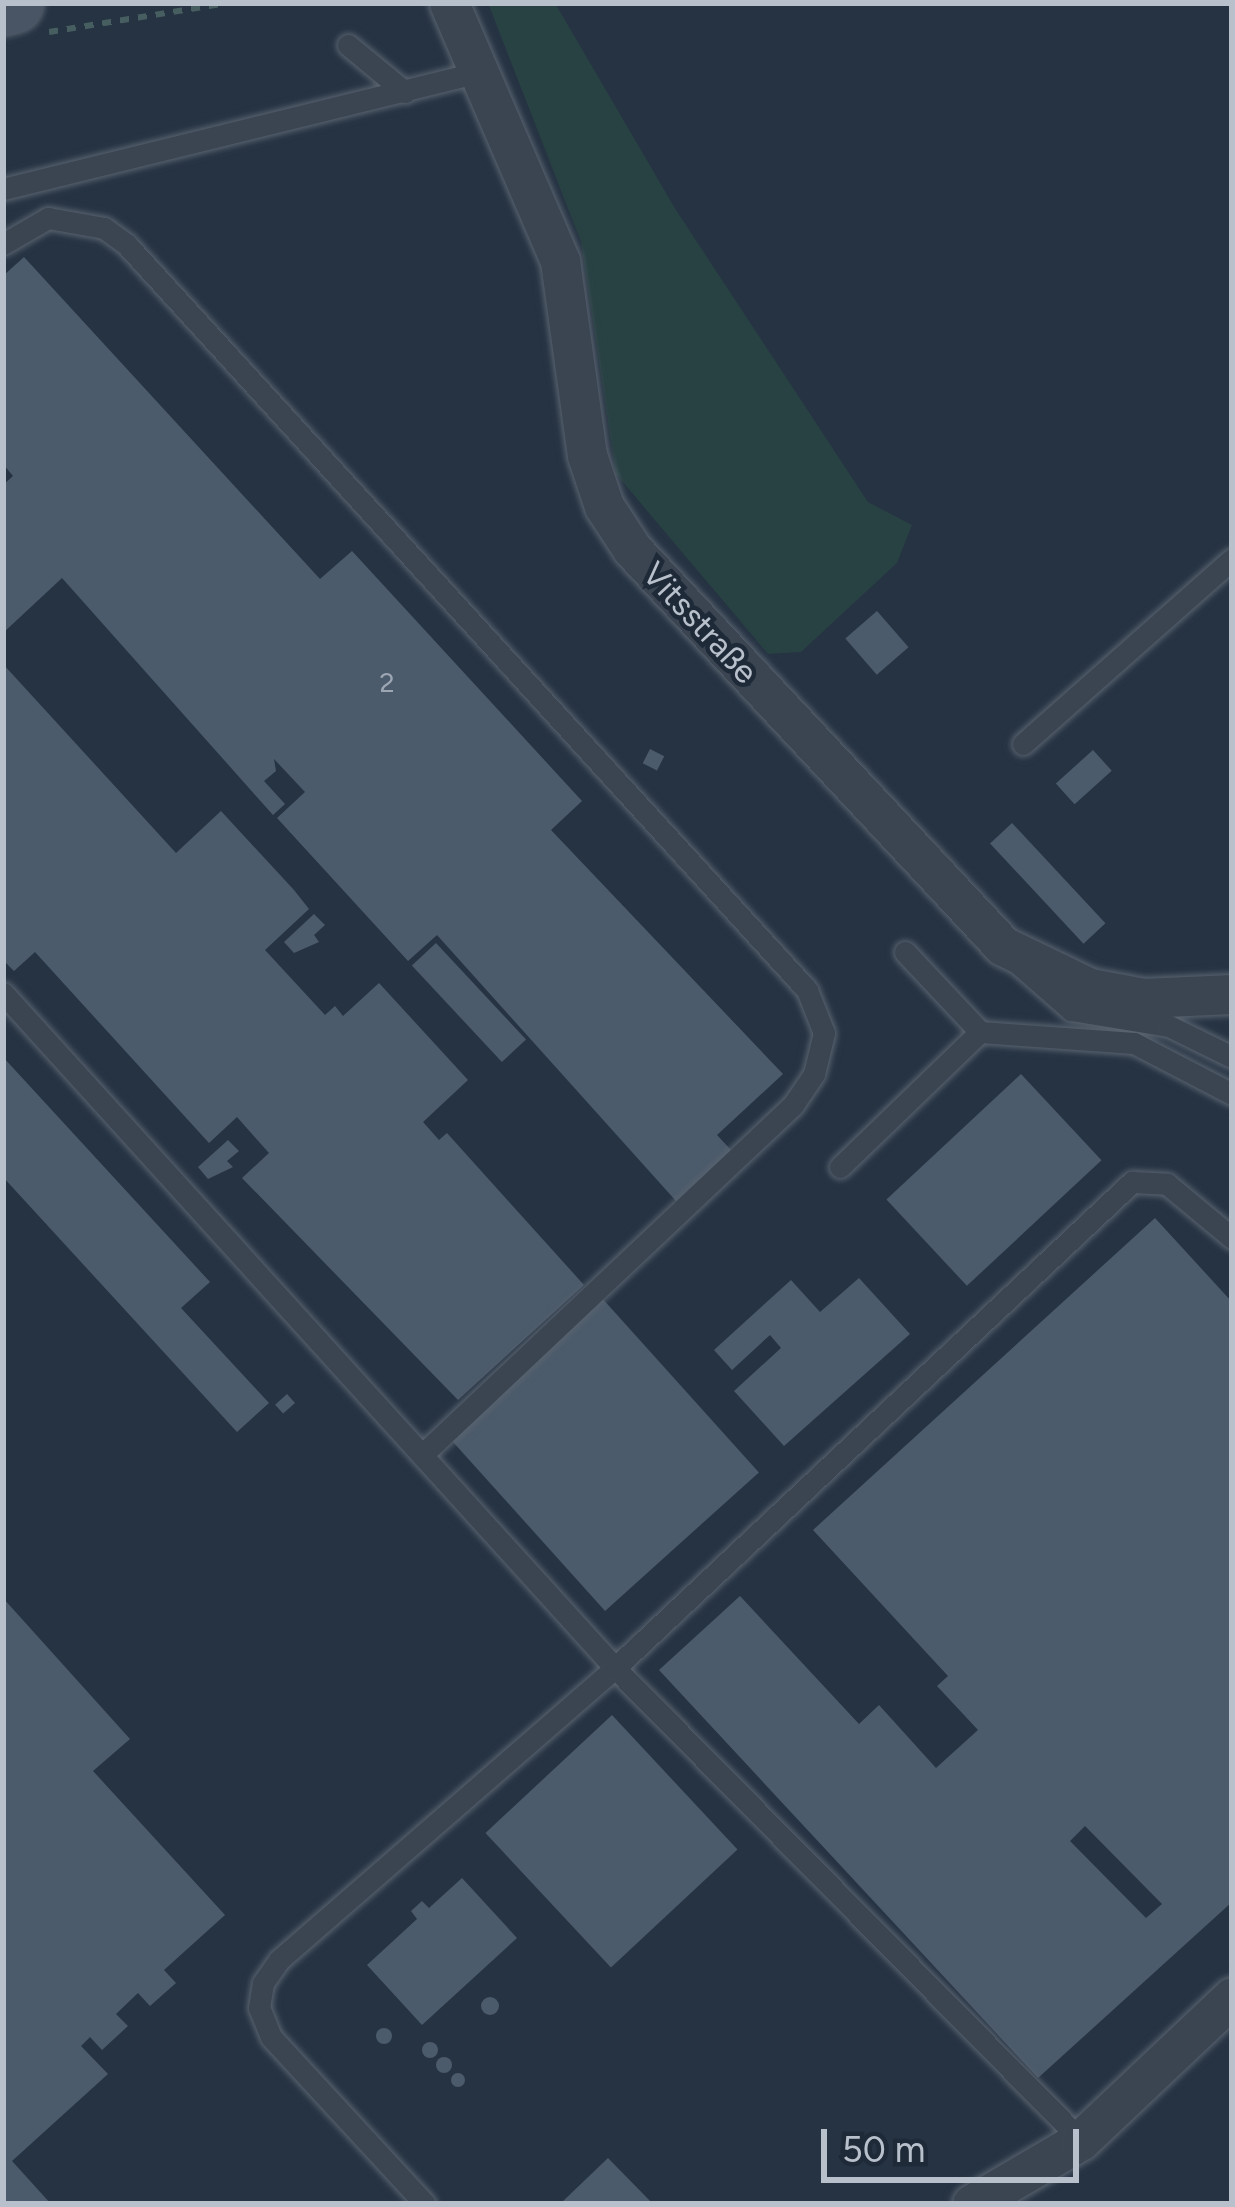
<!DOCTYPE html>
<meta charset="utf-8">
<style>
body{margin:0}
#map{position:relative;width:1235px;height:2207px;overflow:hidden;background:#263343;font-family:Figtree,sans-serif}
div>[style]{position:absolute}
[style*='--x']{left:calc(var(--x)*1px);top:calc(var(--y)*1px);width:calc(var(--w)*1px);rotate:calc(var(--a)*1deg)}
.green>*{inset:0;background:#284143}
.building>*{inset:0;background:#4c5b6b;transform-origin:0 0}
.round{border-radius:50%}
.path>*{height:6px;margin-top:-3px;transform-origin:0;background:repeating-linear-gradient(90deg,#475e60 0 9px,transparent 0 18px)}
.roads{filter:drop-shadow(0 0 3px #59636f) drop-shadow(0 0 3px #59636f)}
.lane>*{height:21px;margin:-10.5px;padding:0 10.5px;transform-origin:10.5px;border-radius:10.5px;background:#3b4552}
.street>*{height:39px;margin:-19.5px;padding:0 19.5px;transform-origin:19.5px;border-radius:19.5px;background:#3b4552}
.secondary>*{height:57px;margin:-28.5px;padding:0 28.5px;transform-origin:28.5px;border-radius:28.5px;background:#495465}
span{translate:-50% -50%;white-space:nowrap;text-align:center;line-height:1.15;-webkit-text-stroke:9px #1f2a38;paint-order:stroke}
.number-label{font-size:27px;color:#9da7b4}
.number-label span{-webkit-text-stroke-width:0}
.street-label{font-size:33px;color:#b8c0cc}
.frame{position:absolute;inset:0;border:6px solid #b8c0cc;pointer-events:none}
.scale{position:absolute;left:821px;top:2129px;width:258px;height:54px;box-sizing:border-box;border:6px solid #b8c0cc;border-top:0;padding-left:15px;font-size:36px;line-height:42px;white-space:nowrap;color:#b8c0cc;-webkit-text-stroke:9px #1f2a38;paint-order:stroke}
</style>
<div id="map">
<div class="green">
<i style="clip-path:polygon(488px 3px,555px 3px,676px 210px,868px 502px,912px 525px,897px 563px,801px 652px,768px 654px,616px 474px,581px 242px)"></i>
</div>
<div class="building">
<i style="clip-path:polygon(24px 257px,320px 579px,352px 551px,582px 801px,551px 830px,783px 1074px,717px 1135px,731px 1150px,676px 1201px,437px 935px,408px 961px,277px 818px,305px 792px,274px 759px,276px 771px,264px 781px,285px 804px,273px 815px,62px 578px,3px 633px,3px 485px,13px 476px,3px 464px,3px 276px)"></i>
<i style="left:877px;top:611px;width:48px;height:42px;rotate:49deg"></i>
<i style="clip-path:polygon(3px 664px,176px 853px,221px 811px,294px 890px,309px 909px,265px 950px,325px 1015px,335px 1006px,343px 1016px,379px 983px,468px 1080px,423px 1122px,439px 1140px,447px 1133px,584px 1285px,458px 1400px,242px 1178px,269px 1153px,237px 1117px,209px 1143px,35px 952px,14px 971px,3px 960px)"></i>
<i style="left:650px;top:749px;width:16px;height:16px;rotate:27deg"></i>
<i style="left:1093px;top:750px;width:28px;height:50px;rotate:48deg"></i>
<i style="left:1012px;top:823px;width:137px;height:30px;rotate:47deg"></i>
<i style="clip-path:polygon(314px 914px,325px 925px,314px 935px,319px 942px,294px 953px,284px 942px)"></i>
<i style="left:436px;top:943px;width:132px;height:33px;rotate:47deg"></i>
<i style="clip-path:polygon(3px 1057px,210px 1282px,181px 1308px,269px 1403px,237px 1432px,3px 1177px)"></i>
<i style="left:1021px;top:1074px;width:118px;height:184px;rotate:47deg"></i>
<i style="clip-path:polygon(228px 1140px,239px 1151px,227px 1161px,233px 1167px,208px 1179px,198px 1167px)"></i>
<i style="clip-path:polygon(evenodd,1155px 1218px,1232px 1302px,1232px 1902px,1038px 2078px,659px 1670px,740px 1596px,859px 1724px,879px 1705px,936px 1768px,978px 1730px,937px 1686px,948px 1676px,813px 1530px,1155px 1218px,1085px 1826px,1162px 1904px,1146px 1918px,1070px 1841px,1085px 1826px)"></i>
<i style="clip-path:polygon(859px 1278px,910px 1334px,784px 1446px,734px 1391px,781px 1348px,770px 1335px,732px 1370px,714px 1350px,791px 1280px,820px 1312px)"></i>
<i style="left:601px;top:1297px;width:236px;height:207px;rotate:48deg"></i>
<i style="left:287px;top:1394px;width:12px;height:16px;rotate:48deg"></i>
<i style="clip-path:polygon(3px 1598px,130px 1739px,93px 1771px,225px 1915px,164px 1970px,176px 1983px,150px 2006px,138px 1993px,116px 2014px,128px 2026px,102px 2050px,90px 2037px,81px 2046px,108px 2074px,12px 2161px,51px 2204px,3px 2204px)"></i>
<i style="left:612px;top:1715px;width:184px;height:173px;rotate:47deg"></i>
<i style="clip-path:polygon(462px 1878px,517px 1938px,422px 2025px,367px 1965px,417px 1919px,411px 1911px,422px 1901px,429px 1908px)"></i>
<i class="round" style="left:481px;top:1997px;width:18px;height:18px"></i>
<i class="round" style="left:376px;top:2028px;width:16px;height:16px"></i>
<i class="round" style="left:422px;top:2042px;width:16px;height:16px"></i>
<i class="round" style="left:436px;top:2057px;width:16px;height:16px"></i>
<i class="round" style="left:451px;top:2073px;width:14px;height:14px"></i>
<i style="clip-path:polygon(608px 2158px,653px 2204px,560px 2204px)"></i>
</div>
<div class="path">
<i style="--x:49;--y:32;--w:182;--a:-9.2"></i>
</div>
<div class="roads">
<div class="lane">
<i style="--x:348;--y:45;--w:74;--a:39.5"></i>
<i style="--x:3;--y:189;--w:490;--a:-13.8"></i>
<i style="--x:3;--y:244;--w:52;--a:-30"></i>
<i style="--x:48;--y:218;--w:57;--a:10.1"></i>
<i style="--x:104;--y:228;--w:29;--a:36"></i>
<i style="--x:127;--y:245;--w:1009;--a:47.61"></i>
<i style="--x:807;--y:990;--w:46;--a:68.4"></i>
<i style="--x:824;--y:1033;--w:42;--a:103.7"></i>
<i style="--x:814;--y:1074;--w:37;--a:124"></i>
<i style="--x:793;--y:1105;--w:510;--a:136.67"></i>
<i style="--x:1023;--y:744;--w:279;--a:-41.5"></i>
<i style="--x:905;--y:952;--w:110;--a:46.8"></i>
<i style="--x:1014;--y:960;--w:76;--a:41.3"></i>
<i style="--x:1071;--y:1010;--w:99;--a:9.3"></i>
<i style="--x:1169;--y:1026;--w:70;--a:26.2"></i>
<i style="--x:3;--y:993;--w:911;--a:47.8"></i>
<i style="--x:615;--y:1668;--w:663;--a:45.37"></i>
<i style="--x:840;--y:1167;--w:194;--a:-44"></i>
<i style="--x:980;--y:1032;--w:154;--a:4.1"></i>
<i style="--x:1134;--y:1043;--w:110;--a:27.5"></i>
<i style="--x:425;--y:2204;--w:227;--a:-132.7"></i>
<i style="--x:271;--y:2037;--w:31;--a:-112"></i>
<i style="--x:259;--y:2008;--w:25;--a:-81"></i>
<i style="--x:263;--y:1983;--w:28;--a:-55"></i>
<i style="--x:279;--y:1960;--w:445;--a:-41"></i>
<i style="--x:615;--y:1668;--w:710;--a:-43.23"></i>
<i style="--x:1132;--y:1182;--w:35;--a:3"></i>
<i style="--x:1167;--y:1184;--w:85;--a:39.7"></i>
</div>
<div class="street">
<i style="--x:449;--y:3;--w:281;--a:66.7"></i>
<i style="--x:560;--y:261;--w:196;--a:82.1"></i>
<i style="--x:587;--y:455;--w:54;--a:71.6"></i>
<i style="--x:604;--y:506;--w:51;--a:56.9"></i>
<i style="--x:632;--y:549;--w:543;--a:46.94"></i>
<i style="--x:1003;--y:946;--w:97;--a:25.8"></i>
<i style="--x:1090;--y:988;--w:54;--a:10.7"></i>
<i style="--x:1143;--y:998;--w:89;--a:-2.6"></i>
<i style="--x:972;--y:2204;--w:126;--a:-30.4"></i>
<i style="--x:1081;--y:2140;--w:208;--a:-43.4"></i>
</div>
<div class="secondary">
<i style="--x:3;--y:6;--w:11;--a:-15"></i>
</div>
</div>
<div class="number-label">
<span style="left:387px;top:683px">2</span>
</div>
<div class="street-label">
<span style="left:700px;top:623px;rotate:47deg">Vitsstraße</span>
</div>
<div class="frame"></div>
<div class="scale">50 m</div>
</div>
